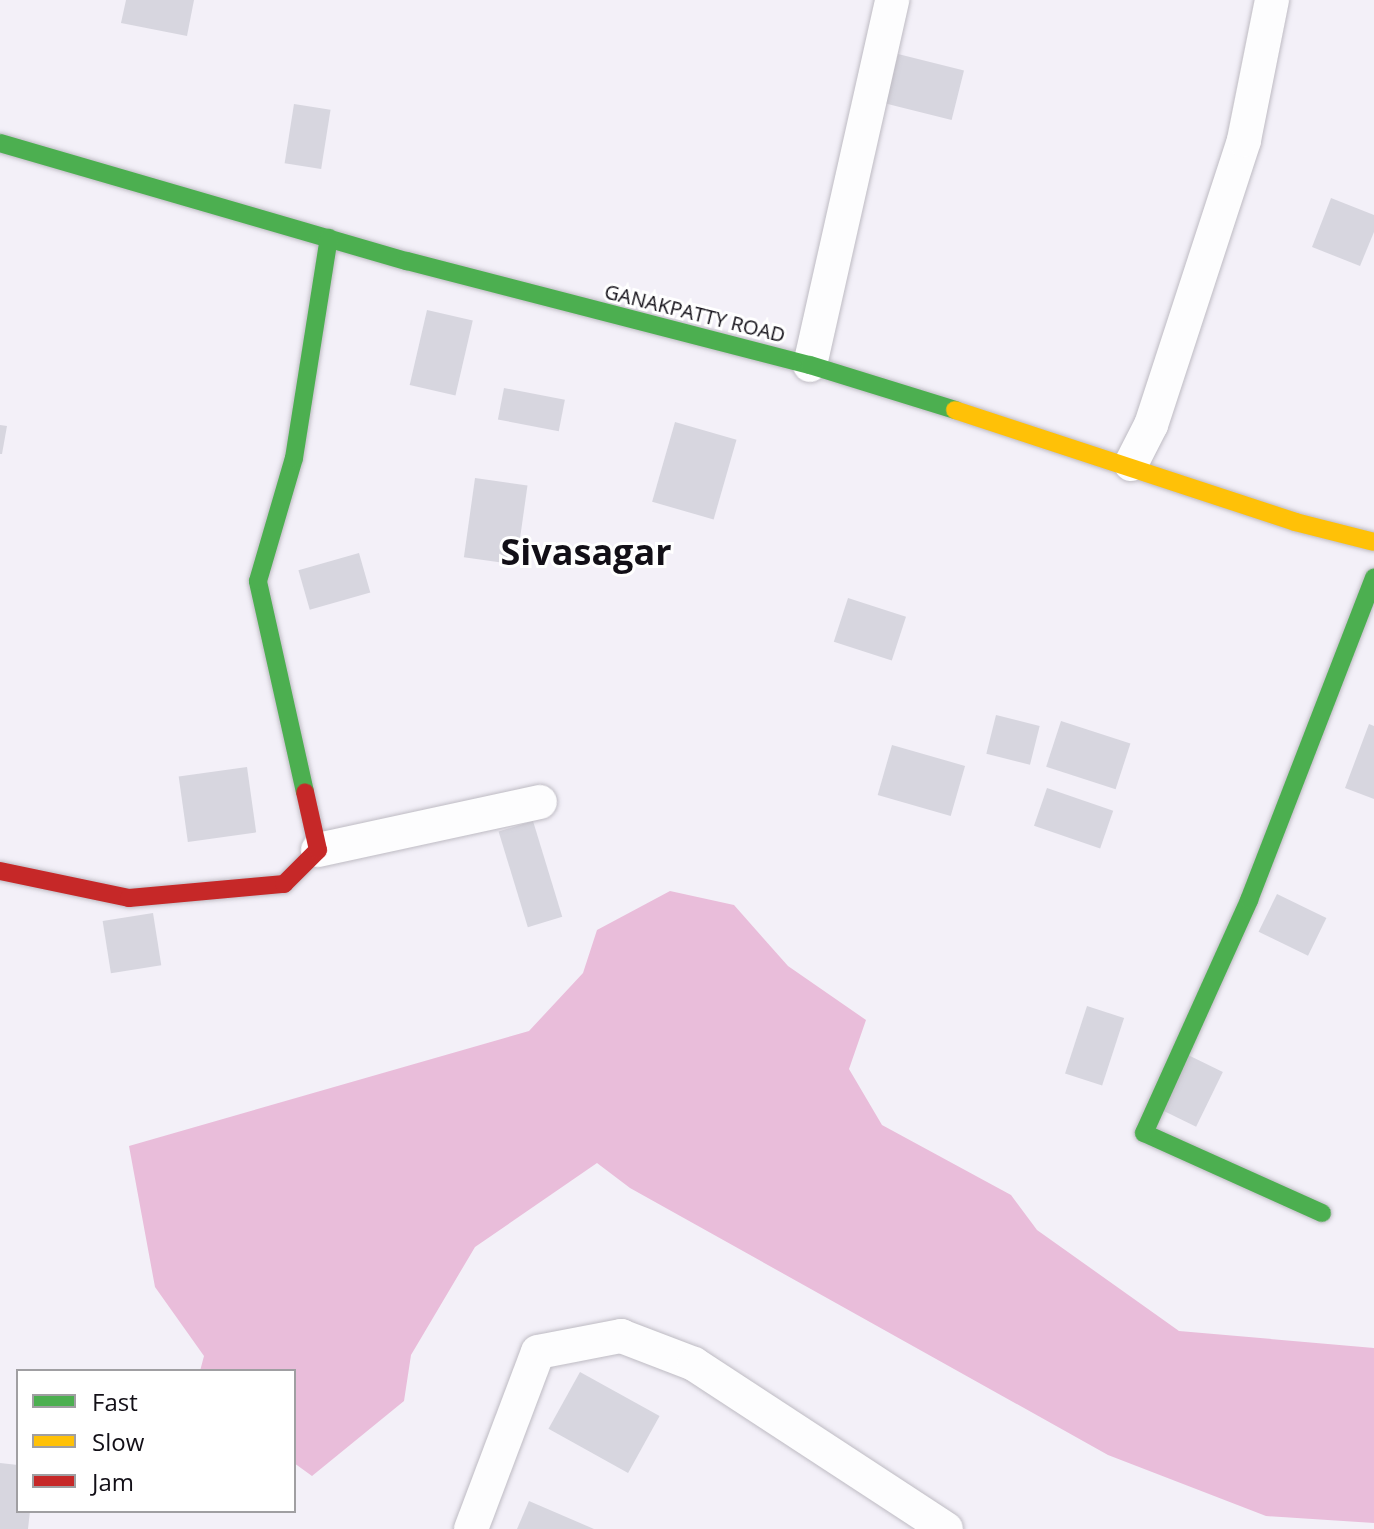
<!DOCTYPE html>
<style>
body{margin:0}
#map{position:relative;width:1374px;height:1529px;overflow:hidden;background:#f3f0f8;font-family:"Open Sans",sans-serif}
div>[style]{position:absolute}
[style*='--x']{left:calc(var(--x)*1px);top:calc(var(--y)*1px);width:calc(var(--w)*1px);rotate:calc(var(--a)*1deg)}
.forest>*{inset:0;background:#e9bdda}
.building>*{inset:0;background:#d7d6df;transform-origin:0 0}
.roads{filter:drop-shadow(0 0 2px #bebbc3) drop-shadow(0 0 2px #bebbc3)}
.street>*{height:34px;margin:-17px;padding:0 17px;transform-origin:17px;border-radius:17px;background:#fdfdfe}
.fast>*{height:18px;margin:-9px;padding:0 9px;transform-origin:9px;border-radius:9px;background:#4caf50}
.slow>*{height:18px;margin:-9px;padding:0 9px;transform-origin:9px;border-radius:9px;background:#ffc107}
.jam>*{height:18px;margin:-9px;padding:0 9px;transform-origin:9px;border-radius:9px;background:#c62828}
span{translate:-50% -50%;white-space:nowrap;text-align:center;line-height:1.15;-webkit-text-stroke:6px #fff;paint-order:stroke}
.street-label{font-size:20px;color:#120f17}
.town-label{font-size:36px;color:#120f17;font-weight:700}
.legend{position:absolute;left:16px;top:1369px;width:280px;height:144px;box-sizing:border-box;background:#fff;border:2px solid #a09fa2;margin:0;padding:10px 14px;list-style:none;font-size:24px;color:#120f17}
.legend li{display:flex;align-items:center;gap:16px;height:40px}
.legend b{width:40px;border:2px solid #a09fa2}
</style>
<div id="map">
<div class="forest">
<i style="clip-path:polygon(670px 891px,734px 905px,788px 966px,866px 1020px,849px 1069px,882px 1125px,1011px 1195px,1037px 1230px,1179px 1331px,1374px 1348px,1374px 1523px,1266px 1516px,1108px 1455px,630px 1188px,597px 1163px,475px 1247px,411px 1355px,404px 1401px,312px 1476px,294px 1463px,294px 1371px,200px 1371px,204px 1356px,155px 1287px,129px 1146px,529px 1031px,583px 973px,597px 930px)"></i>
</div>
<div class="building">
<i style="clip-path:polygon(126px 0,194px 0,187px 36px,121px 23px)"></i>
<i style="left:898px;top:54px;width:68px;height:51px;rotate:14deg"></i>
<i style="left:294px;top:104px;width:37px;height:60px;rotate:9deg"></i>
<i style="clip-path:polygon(1331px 198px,1374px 215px,1374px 232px,1360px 266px,1312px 247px)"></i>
<i style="left:427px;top:310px;width:47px;height:77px;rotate:13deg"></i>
<i style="left:504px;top:388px;width:62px;height:32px;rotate:11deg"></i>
<i style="left:675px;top:422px;width:64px;height:83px;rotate:16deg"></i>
<i style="clip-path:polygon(0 425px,7px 426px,2px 454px,0 454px)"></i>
<i style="left:475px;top:478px;width:53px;height:80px;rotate:8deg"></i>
<i style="left:359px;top:553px;width:41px;height:63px;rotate:74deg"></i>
<i style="left:848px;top:598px;width:61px;height:46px;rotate:18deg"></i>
<i style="left:996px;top:715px;width:45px;height:40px;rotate:14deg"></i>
<i style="left:1061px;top:721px;width:73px;height:48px;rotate:18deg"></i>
<i style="clip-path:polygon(1369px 724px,1374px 726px,1374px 799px,1345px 788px)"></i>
<i style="left:892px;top:745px;width:76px;height:52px;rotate:16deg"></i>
<i style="left:247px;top:767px;width:66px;height:69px;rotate:82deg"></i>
<i style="left:1047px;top:788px;width:70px;height:40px;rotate:19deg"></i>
<i style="left:533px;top:821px;width:100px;height:36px;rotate:73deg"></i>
<i style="left:1277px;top:894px;width:55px;height:42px;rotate:26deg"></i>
<i style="left:153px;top:913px;width:53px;height:51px;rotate:81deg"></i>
<i style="left:1087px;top:1006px;width:39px;height:71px;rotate:18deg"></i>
<i style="left:1186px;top:1054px;width:41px;height:61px;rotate:26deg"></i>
<i style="left:580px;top:1372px;width:91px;height:65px;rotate:29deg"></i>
<i style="clip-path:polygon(0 1463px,18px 1465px,18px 1511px,30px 1511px,28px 1529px,0 1529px)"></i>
<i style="clip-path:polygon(529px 1501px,594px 1529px,517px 1529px)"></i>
</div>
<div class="roads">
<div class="street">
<i style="--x:810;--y:365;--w:374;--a:-77.3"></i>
<i style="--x:1131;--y:464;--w:44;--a:-62.9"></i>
<i style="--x:1151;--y:425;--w:300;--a:-71.9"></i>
<i style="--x:1244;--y:140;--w:143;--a:-78.7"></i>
<i style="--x:318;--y:850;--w:227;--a:-12.2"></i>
<i style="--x:471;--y:1529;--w:189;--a:-69.3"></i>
<i style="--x:538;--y:1352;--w:85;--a:-10.9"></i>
<i style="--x:621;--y:1336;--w:78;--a:21"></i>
<i style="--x:694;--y:1364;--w:301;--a:33.2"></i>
</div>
<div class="fast">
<i style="--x:0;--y:143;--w:424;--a:16.2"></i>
<i style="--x:407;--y:261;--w:416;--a:14.5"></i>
<i style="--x:810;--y:365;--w:152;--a:17.2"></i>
<i style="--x:305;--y:792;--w:216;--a:-102.6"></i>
<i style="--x:258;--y:581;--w:128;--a:-73.7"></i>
<i style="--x:294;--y:458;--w:223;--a:-81"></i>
<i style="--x:1322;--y:1213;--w:195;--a:-155.8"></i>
<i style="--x:1144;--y:1133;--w:256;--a:-65.7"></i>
<i style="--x:1249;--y:900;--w:346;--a:-68.8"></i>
</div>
<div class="slow">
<i style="--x:955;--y:410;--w:358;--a:18.2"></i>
<i style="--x:1295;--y:522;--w:81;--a:14.2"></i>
</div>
<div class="jam">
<i style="--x:0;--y:871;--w:132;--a:11.8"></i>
<i style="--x:129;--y:898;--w:156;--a:-5.2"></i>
<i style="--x:284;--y:884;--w:48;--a:-45"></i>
<i style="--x:318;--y:850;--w:59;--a:-102.6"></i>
</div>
</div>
<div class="street-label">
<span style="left:695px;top:313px;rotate:14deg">GANAKPATTY ROAD</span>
</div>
<div class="town-label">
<span style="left:586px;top:552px">Sivasagar</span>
</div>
<ul class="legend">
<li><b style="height:10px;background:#4caf50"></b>Fast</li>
<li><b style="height:10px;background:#ffc107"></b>Slow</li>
<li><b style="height:10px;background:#c62828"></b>Jam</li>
</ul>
</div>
